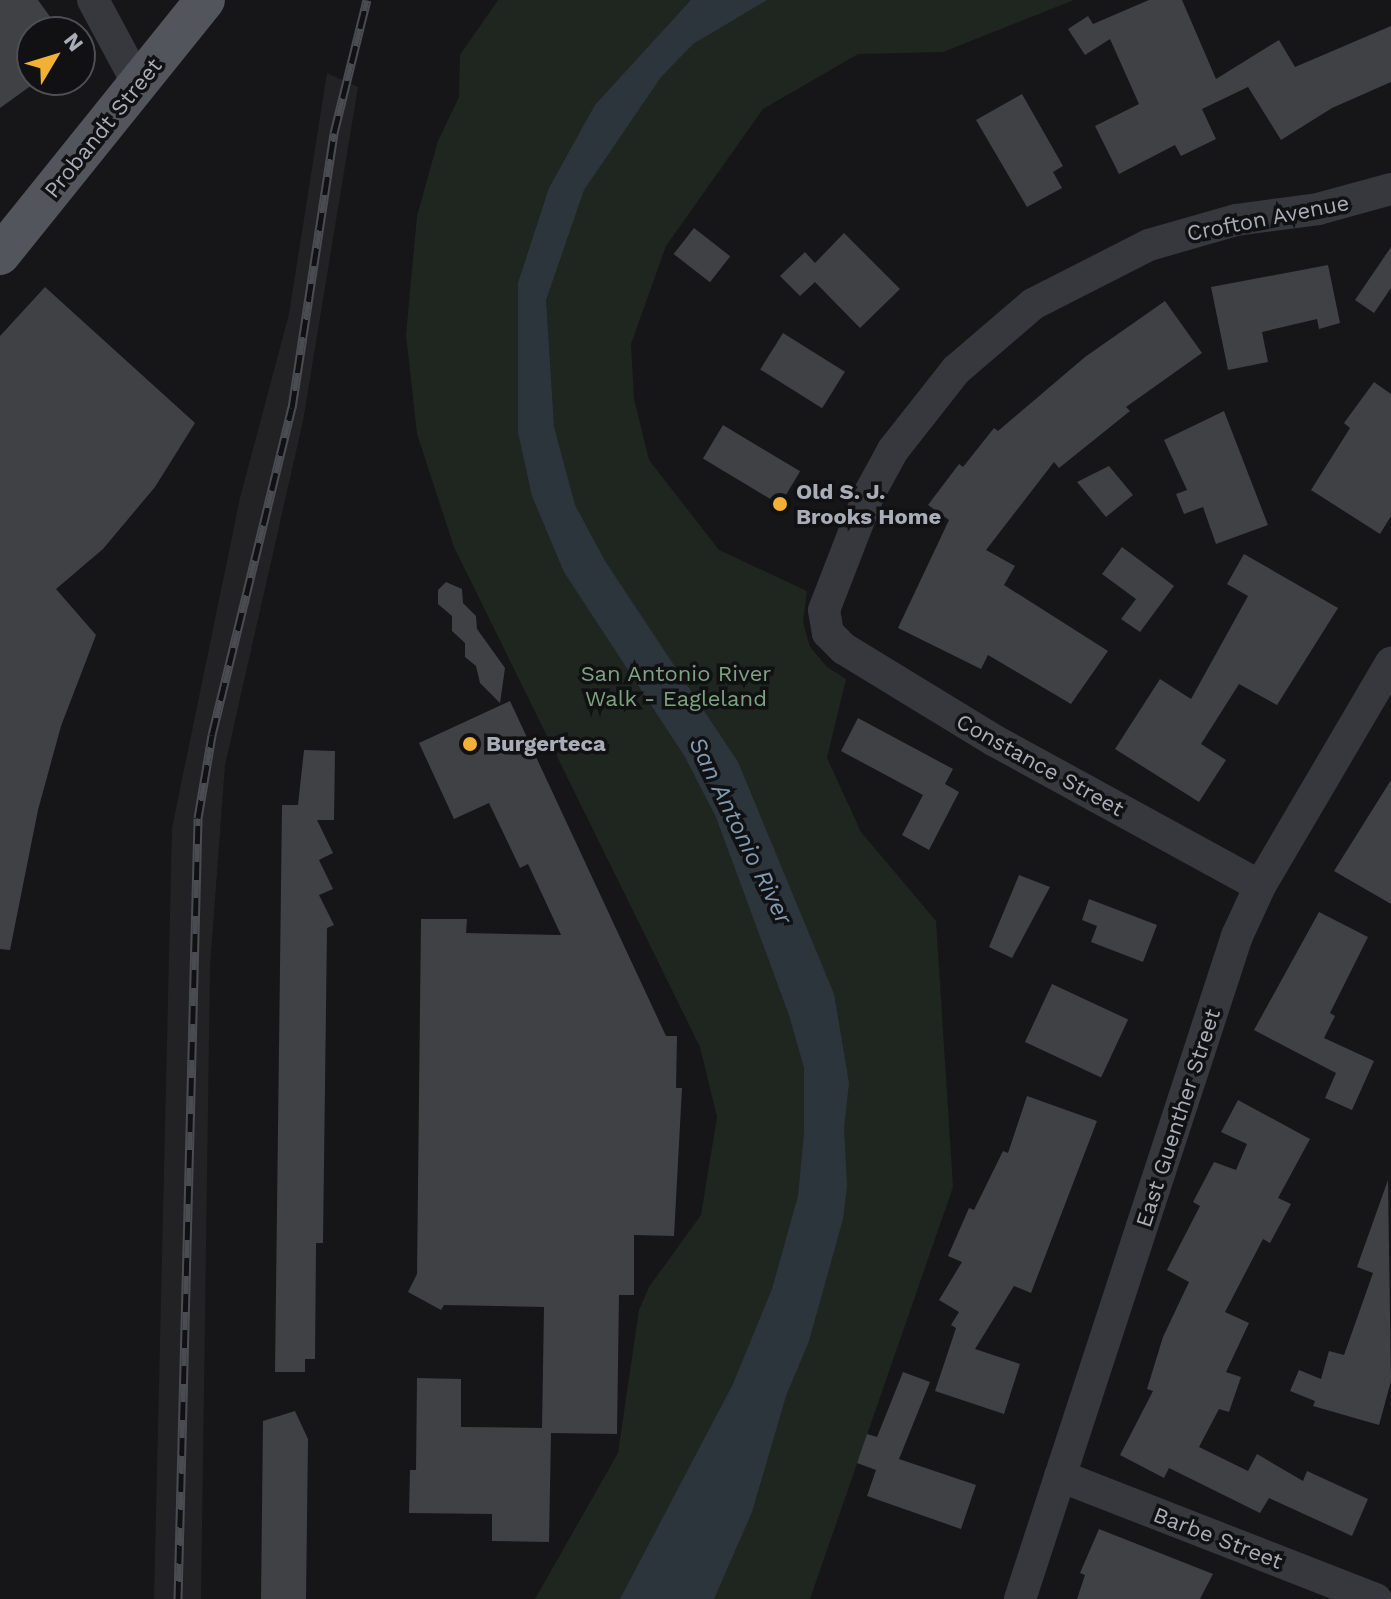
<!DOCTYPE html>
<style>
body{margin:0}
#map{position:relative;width:1391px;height:1599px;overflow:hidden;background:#161618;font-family:"Work Sans",sans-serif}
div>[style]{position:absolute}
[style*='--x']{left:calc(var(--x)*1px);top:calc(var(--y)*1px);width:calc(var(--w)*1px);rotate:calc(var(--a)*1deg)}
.built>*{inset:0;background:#222225}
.green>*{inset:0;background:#1e261f}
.water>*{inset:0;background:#2c353c}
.building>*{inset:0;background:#404145;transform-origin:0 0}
.minor>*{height:32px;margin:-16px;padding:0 16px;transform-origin:16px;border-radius:16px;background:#37383d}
.major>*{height:40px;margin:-20px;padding:0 20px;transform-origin:20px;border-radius:20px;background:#53555c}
.rail>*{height:9px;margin-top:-4.5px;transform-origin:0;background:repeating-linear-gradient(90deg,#111113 0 18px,#4a4c52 0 36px);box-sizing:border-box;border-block:2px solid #4a4c52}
.dots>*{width:22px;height:22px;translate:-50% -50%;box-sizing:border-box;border:4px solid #111113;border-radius:50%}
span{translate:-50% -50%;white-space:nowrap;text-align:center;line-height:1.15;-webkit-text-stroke:7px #111113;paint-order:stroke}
.street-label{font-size:22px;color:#a8adb8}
.poi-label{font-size:22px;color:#a8adb8;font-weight:700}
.left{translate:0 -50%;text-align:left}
.park-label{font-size:22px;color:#7fa381}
.water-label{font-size:24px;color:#7f9bb3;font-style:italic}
.north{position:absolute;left:16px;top:16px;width:80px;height:80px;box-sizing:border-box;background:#111113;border:2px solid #4d4f55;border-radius:50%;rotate:52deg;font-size:22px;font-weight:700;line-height:32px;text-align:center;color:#a8adb8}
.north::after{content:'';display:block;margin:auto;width:28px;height:36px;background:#f2b134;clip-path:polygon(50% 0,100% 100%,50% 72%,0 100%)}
</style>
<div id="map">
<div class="built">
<i style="clip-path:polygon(327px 73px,358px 87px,303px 421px,225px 765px,210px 966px,201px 1599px,154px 1599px,172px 828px,240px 498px,289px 314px)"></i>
</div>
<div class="green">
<i style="clip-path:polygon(498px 0,1074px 0,943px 52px,858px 54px,763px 109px,666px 246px,631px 344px,634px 399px,649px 460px,719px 550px,807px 591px,803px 622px,810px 647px,827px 667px,846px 679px,827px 758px,861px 832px,936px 921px,953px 1187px,810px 1599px,535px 1599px,618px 1453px,639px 1310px,649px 1287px,701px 1215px,717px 1117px,700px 1047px,454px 547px,417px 434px,406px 335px,417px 216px,438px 141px,459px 97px,460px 55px)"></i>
</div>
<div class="water">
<i style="clip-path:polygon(691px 0,767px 0,693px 44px,661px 77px,584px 190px,546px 300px,554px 427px,575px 505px,605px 561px,738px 762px,834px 994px,849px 1083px,844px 1128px,847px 1186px,843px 1219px,809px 1341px,786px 1396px,752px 1512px,714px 1599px,620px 1599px,733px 1384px,772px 1289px,798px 1196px,804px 1133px,804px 1068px,789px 1015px,716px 817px,685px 757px,564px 572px,532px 496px,518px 432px,518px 283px,549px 188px,595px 105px)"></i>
</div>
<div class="building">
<i style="clip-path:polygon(0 0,38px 0,61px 32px,32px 32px,32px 85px,0 108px)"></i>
<i style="clip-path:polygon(1149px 0,1182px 0,1216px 79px,1279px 40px,1295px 67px,1391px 26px,1391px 82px,1332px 108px,1281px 140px,1248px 87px,1202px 109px,1216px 139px,1181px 156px,1175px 145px,1119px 174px,1095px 126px,1139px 104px,1110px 39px,1085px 55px,1068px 29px,1088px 16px,1093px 24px)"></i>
<i style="clip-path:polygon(1022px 94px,1063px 166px,1053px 172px,1062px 188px,1027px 207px,976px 120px)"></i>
<i style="left:694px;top:228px;width:46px;height:33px;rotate:38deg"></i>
<i style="clip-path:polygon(844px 233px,900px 289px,860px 328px,815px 282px,800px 296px,780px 276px,805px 252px,815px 263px)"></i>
<i style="clip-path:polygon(1391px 247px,1391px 288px,1374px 313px,1355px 300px)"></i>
<i style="clip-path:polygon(1328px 265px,1340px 323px,1319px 329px,1317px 319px,1262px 332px,1268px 362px,1228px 370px,1211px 287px)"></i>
<i style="clip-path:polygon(45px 287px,195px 423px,155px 487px,103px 549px,56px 589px,96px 635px,61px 726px,38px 810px,10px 950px,0 949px,0 336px)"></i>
<i style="clip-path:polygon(1165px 301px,1202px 353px,1126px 407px,1130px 411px,1059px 468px,1054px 462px,986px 550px,1015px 566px,1004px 585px,1108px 651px,1071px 704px,988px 655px,981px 669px,898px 628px,949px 520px,928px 505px,959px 464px,963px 467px,994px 428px,998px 431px,1085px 357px)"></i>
<i style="left:783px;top:333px;width:73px;height:43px;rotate:32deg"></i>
<i style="clip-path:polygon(1374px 382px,1391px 394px,1391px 516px,1380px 534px,1311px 490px,1350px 428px,1344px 423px)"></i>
<i style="clip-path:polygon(1224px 411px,1268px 525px,1216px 544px,1203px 507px,1184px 514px,1176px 494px,1187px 490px,1164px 440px)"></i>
<i style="left:723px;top:425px;width:90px;height:39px;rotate:31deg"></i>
<i style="clip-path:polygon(1109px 466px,1133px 495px,1106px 517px,1077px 482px)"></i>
<i style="clip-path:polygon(1122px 547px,1174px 586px,1140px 632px,1121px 619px,1136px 599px,1102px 574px)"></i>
<i style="clip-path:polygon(1244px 554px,1338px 608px,1277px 705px,1239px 684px,1201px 744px,1226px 760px,1199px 802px,1115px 749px,1160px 679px,1191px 699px,1248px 596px,1227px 584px)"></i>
<i style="clip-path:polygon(446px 582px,462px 589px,463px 603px,476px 616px,477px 629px,505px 668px,500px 703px,480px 683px,476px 666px,465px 657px,465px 643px,452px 631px,452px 616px,438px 604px,438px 590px)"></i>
<i style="clip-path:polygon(510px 701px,666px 1036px,677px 1036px,676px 1088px,682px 1088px,674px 1236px,634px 1235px,634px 1295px,619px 1295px,617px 1434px,551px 1433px,549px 1542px,492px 1541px,492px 1514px,409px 1513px,410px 1470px,416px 1470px,417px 1378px,461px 1379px,461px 1427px,542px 1428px,544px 1307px,444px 1305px,441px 1310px,408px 1292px,417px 1274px,421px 919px,467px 919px,466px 933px,561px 935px,528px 864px,520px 868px,489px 803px,454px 819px,419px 743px)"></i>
<i style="clip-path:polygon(858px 718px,953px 769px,945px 784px,959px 792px,929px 850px,902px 835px,923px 795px,841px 751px)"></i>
<i style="clip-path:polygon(304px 750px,335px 751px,334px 820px,317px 820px,333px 853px,319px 860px,333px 889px,319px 895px,334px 925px,327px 928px,323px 1243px,316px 1243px,315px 1359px,305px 1359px,305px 1372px,275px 1372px,282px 805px,298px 805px)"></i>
<i style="clip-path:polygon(1391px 780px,1391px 904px,1334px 871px)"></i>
<i style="clip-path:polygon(1019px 875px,1050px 887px,1012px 958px,989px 947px)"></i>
<i style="clip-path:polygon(1089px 899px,1157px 925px,1143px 962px,1091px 942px,1097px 926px,1082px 920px)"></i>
<i style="clip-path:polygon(1319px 912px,1368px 937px,1330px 1013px,1335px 1016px,1324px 1038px,1374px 1061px,1352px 1110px,1325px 1098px,1336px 1073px,1254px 1030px)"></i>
<i style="left:1052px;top:984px;width:84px;height:64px;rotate:25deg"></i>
<i style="clip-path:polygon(1027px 1096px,1097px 1121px,1031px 1293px,1014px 1286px,975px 1349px,1020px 1364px,1004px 1414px,935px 1391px,956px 1328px,951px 1325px,959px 1312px,939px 1300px,962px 1262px,948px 1256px,969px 1208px,974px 1210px,1003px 1151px,1008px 1153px)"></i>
<i style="clip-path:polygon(1238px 1100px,1310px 1139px,1278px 1198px,1291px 1204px,1270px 1243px,1263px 1239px,1225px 1312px,1249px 1323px,1226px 1372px,1241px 1377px,1229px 1412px,1219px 1409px,1199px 1447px,1248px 1471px,1257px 1454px,1303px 1481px,1307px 1471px,1368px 1499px,1352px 1536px,1269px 1498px,1260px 1513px,1169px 1468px,1164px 1478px,1120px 1455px,1153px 1391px,1147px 1389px,1163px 1337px,1189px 1282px,1167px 1270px,1200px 1206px,1193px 1202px,1214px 1162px,1236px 1170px,1247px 1144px,1221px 1132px)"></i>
<i style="clip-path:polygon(1388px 1180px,1391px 1381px,1379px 1425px,1313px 1406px,1315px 1401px,1290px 1391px,1299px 1370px,1321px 1379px,1329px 1351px,1344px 1355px,1373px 1273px,1357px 1267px)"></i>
<i style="clip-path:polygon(903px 1372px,930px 1382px,899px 1459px,976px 1485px,961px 1529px,867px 1496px,876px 1470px,857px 1463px,867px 1434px,877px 1437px)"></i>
<i style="clip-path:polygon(295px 1411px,308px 1439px,306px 1599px,261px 1599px,263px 1421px)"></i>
<i style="clip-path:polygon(1099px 1529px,1213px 1574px,1200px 1599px,1077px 1599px,1085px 1575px,1080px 1573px)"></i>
</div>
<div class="minor">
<i style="--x:93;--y:0;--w:95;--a:61.8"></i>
<i style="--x:1260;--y:886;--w:302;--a:-151.3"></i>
<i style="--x:995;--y:741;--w:177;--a:-148.6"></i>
<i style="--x:844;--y:649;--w:23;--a:-135"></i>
<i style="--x:828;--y:633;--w:23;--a:-100"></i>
<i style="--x:824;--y:610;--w:124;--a:-68.8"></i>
<i style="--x:869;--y:494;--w:50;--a:-61.4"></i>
<i style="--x:893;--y:450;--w:102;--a:-51.8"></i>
<i style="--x:956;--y:370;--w:101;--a:-40.6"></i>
<i style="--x:1033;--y:304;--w:130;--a:-27"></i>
<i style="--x:1149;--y:245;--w:91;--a:-16"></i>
<i style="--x:1236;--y:220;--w:83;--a:-7.6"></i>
<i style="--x:1318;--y:209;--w:76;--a:-15.3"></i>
<i style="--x:1060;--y:1476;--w:339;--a:21.3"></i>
<i style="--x:1020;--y:1599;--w:698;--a:-71.88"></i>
<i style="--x:1237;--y:936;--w:55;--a:-65.3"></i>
<i style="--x:1260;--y:886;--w:259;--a:-59.6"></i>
</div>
<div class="major">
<i style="--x:0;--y:255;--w:327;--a:-51.2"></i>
</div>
<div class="rail">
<i style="--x:178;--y:1599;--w:781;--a:-88.53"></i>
<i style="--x:198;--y:818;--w:84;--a:-80.4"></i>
<i style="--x:212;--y:735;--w:337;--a:-76.3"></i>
<i style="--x:292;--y:408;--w:278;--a:-81.3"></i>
<i style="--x:334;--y:133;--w:137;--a:-76.1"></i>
</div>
<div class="dots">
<i style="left:780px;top:504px;background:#f2b134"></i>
<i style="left:470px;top:744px;background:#f2b134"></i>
</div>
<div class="street-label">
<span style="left:103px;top:128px;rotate:-51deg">Probandt Street</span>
<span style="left:1268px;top:218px;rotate:-11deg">Crofton Avenue</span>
<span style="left:1040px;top:765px;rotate:29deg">Constance Street</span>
<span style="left:1178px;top:1118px;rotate:-72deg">East Guenther Street</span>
<span style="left:1218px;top:1538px;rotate:21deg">Barbe Street</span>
</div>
<div class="poi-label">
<span class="left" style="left:796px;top:504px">Old S. J.<br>Brooks Home</span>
<span class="left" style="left:486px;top:744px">Burgerteca</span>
</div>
<div class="park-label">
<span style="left:676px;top:686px">San Antonio River<br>Walk - Eagleland</span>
</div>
<div class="water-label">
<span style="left:740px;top:831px;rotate:64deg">San Antonio River</span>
</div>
<div class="north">N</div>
</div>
